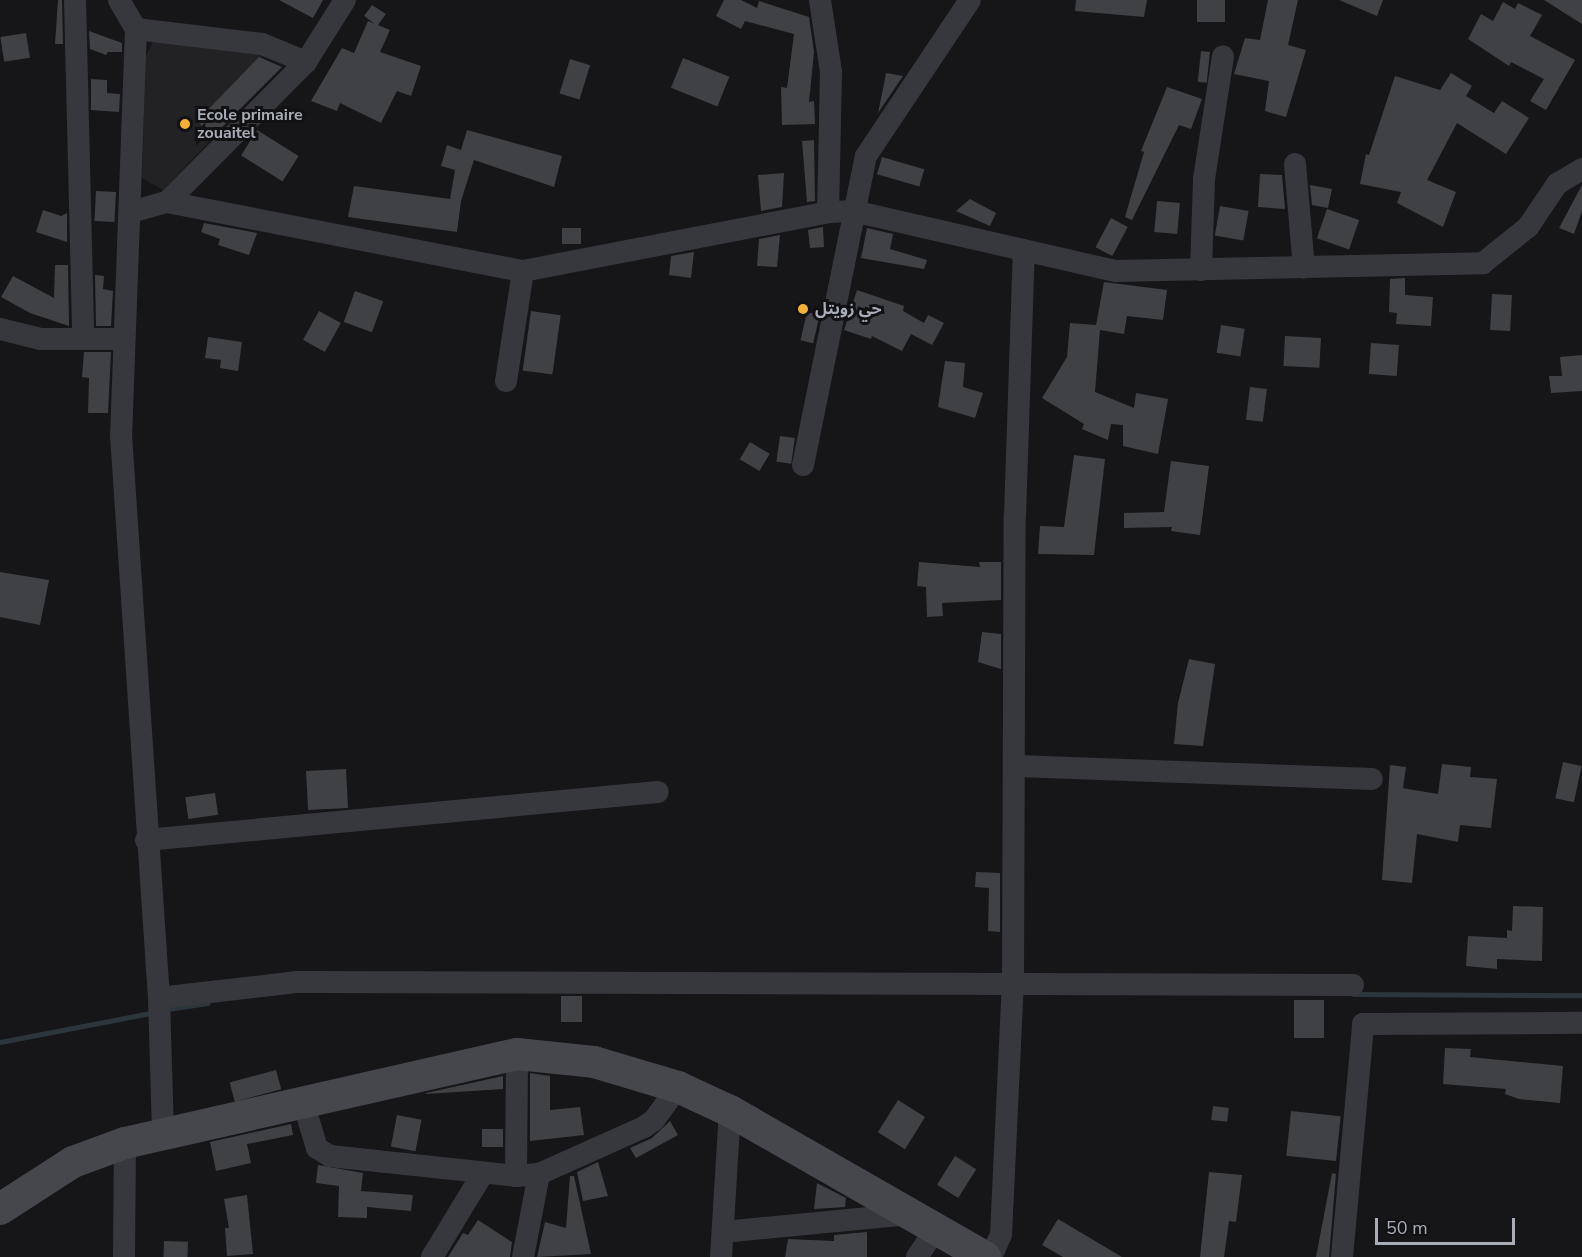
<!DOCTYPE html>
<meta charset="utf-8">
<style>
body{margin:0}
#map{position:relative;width:1582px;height:1257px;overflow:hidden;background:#161618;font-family:"Nunito Sans","Noto Sans Arabic",sans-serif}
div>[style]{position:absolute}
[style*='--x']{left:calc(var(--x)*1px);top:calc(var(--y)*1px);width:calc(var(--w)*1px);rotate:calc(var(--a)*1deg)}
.built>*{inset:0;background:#222225}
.stream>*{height:5px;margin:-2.5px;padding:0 2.5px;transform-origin:2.5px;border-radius:2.5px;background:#2c353c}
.building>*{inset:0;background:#404145;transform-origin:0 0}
.street>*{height:22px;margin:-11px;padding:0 11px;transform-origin:11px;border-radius:11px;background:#37383d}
.secondary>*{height:32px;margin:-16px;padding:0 16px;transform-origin:16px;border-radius:16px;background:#45474d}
.dots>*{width:16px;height:16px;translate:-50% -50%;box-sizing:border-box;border:3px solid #111113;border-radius:50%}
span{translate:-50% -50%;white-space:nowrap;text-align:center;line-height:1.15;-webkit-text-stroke:6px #111113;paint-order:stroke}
.poi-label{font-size:16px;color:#a8adb8;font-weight:700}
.left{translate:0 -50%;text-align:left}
.scale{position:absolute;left:1375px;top:1218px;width:140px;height:27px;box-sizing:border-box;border:3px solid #a8adb8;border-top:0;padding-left:8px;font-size:18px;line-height:21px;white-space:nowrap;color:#a8adb8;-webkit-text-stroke:4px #111113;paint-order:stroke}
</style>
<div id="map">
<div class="built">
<i style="clip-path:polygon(154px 40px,256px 53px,278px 69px,163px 190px,142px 178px,146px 56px)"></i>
</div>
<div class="stream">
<i style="--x:1353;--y:994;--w:229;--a:0.3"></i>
<i style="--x:168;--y:1009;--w:40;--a:-8.5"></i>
<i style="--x:0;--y:1042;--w:153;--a:-10.9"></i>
</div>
<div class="building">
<i style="clip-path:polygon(58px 0,62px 0,63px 44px,55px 44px)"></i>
<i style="clip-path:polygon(279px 0,323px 0,313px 18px)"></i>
<i style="clip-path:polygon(724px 0,741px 0,757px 8px,759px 1px,809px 17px,814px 52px,809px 102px,814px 101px,815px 124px,782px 125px,781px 87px,787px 88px,794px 34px,745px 21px,741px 29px,716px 16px)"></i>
<i style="clip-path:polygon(1076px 0,1147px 0,1144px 17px,1075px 11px)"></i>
<i style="left:1197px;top:0;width:28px;height:22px"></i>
<i style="clip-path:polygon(1268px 0,1298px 0,1288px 45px,1306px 50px,1286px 117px,1265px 111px,1269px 81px,1234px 74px,1245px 38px,1260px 40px)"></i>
<i style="clip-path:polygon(1339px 0,1383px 0,1377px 16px)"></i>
<i style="clip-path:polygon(1544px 0,1582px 0,1582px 24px)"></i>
<i style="clip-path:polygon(1503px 2px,1515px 9px,1518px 3px,1542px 15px,1530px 36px,1575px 60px,1546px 110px,1530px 101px,1544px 79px,1511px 62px,1509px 66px,1468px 39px,1481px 14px,1493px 21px)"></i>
<i style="clip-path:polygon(372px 5px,386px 14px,378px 25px,390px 30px,380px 52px,421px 66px,411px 96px,397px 91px,381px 123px,340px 103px,337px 111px,311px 101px,342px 48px,354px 53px,368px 21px,375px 24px,364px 16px)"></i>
<i style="clip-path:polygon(89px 31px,122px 43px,122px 52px,108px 52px,106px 55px,90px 49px)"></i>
<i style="left:26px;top:33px;width:25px;height:26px;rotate:81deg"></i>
<i style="left:1201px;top:51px;width:9px;height:31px;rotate:6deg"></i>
<i style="clip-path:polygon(259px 57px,282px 67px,213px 136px,197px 121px)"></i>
<i style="left:683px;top:58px;width:50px;height:32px;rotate:22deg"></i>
<i style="left:570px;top:59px;width:21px;height:36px;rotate:17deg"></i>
<i style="clip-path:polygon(886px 73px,903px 76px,878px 113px,884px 84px)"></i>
<i style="clip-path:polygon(1451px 73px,1472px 86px,1466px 96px,1494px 113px,1502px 101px,1529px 118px,1506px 154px,1457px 123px,1427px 180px,1456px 192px,1443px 227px,1397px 203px,1401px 192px,1360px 184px,1366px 154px,1369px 155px,1395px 76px,1440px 90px)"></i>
<i style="clip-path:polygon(91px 79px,107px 80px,107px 93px,120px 94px,119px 112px,91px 110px)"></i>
<i style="clip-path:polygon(1167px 87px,1202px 99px,1191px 129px,1179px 125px,1132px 220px,1125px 217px,1144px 152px,1141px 151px)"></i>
<i style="left:257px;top:130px;width:49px;height:30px;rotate:32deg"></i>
<i style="clip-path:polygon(467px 130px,562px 156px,554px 187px,474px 160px,461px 201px,457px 232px,348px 217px,354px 186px,450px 199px,455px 170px,441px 166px,447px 145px,461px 150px)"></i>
<i style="clip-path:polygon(814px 140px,815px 201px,807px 202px,802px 141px)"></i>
<i style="left:882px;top:157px;width:44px;height:18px;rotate:16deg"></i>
<i style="clip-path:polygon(784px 173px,782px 207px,761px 211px,758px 175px)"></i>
<i style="clip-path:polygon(1260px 174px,1282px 175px,1285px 209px,1258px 207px)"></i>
<i style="clip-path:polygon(1310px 185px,1332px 189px,1328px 208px,1312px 205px)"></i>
<i style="clip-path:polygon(1582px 185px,1582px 211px,1574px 234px,1559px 228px)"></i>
<i style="left:96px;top:191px;width:20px;height:30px;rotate:3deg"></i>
<i style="clip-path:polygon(970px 199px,996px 213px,990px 226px,956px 211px)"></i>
<i style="left:1157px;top:201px;width:23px;height:31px;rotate:5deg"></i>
<i style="left:1220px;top:206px;width:29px;height:30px;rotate:10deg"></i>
<i style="left:1327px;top:209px;width:34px;height:31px;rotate:19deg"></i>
<i style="clip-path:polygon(43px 210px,61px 216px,67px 213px,67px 242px,36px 232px)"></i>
<i style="left:1111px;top:218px;width:19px;height:33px;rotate:28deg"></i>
<i style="clip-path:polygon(204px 223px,257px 233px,249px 255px,218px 245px,220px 239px,201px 232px)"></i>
<i style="clip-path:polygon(823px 227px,824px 247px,810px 248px,808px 230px)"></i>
<i style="left:562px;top:228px;width:19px;height:16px"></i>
<i style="clip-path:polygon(867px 228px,893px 234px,890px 249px,927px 260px,924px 269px,861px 258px)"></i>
<i style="clip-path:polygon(780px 235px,777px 267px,757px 266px,759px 239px)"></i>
<i style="clip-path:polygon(694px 252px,691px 278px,669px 275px,671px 256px)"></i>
<i style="clip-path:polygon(55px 265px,68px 265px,69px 326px,30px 313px,1px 297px,13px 276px,54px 298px)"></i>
<i style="clip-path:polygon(95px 275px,104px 276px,103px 289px,113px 291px,111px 326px,96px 326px)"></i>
<i style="clip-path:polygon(1405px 278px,1405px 295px,1433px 297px,1431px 326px,1396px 324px,1397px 313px,1389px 312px,1390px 279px)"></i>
<i style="clip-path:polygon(1104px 282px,1167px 290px,1163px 320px,1127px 316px,1124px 334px,1100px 330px,1095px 392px,1134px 408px,1136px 393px,1168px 399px,1158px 454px,1123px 446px,1123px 425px,1111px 424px,1108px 440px,1082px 429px,1084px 424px,1042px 398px,1067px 357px,1070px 323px,1096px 325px)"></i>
<i style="clip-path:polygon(857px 290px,904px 306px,903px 311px,924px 323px,928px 315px,944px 323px,932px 345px,911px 334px,902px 351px,872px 336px,871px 339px,844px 330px)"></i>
<i style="left:355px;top:291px;width:30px;height:33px;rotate:20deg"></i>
<i style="left:1492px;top:294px;width:20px;height:36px;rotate:3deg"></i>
<i style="left:319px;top:311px;width:25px;height:33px;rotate:29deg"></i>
<i style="left:531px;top:311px;width:30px;height:60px;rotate:8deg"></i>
<i style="left:807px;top:312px;width:13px;height:29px;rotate:13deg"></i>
<i style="left:1221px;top:325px;width:24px;height:28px;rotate:9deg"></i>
<i style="left:1285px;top:336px;width:36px;height:30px;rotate:3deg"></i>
<i style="clip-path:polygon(208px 337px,242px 342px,238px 371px,220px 368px,221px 360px,205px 358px)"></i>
<i style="left:1371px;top:343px;width:28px;height:31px;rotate:4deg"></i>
<i style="clip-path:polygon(84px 352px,111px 352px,108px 413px,88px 413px,89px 378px,82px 377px)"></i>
<i style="clip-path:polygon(1582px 355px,1582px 391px,1551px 393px,1549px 376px,1562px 376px,1560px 357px)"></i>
<i style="clip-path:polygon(945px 361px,965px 363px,963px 387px,983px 393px,975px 418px,938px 407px)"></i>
<i style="left:1250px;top:387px;width:17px;height:33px;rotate:7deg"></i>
<i style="left:780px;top:436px;width:15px;height:26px;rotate:8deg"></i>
<i style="left:750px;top:442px;width:23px;height:20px;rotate:31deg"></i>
<i style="clip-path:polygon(1074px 455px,1105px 459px,1094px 555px,1038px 554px,1040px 526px,1064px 527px)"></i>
<i style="clip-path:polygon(1171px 461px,1209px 466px,1200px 535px,1171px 531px,1172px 527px,1124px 528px,1124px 513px,1164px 512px)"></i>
<i style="clip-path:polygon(919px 562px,980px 567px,979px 562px,1001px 562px,1001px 600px,942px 603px,943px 616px,927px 617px,926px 587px,917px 586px)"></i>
<i style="clip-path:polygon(0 572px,49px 580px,40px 625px,0 617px)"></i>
<i style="clip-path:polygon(982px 632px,1001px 634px,1001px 669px,978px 662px)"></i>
<i style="clip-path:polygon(1189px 659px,1215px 664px,1203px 746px,1174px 744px,1178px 703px)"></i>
<i style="left:1563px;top:762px;width:19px;height:37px;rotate:12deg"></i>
<i style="clip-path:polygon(1442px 764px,1471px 767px,1470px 777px,1497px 779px,1491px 828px,1460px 825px,1458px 842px,1417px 834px,1412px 883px,1382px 880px,1390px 765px,1406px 767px,1403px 788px,1396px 787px,1438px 794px)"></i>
<i style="left:346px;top:769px;width:39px;height:40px;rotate:87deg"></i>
<i style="left:215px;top:793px;width:22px;height:30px;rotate:82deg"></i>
<i style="clip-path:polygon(976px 872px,1000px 873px,1000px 932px,988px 931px,989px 888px,975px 887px)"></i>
<i style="clip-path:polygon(1513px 906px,1543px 907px,1542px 961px,1497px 959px,1497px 969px,1466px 966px,1468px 936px,1507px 938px,1507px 930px,1512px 931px)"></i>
<i style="left:561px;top:996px;width:21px;height:26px"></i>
<i style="left:1294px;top:1000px;width:30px;height:38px"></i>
<i style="clip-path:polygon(1445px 1048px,1471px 1049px,1470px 1057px,1563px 1066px,1560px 1103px,1519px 1099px,1505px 1094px,1506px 1089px,1443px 1084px)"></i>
<i style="left:276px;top:1070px;width:20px;height:48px;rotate:75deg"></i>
<i style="clip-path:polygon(530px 1073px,550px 1076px,550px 1110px,580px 1107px,584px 1135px,530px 1141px)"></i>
<i style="clip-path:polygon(503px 1076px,503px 1089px,426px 1094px,426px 1093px)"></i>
<i style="left:898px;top:1100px;width:32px;height:38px;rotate:32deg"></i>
<i style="left:1213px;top:1106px;width:16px;height:14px;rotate:7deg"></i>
<i style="left:1291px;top:1111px;width:50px;height:45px;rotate:6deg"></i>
<i style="left:397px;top:1115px;width:25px;height:32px;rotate:11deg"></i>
<i style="clip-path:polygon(670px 1121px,678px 1135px,636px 1158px,630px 1148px,652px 1138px)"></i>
<i style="clip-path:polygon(291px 1124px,293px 1135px,247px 1144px,251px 1163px,216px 1171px,210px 1142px)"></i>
<i style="left:482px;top:1129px;width:21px;height:18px"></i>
<i style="left:955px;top:1156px;width:25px;height:34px;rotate:32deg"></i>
<i style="clip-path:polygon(598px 1162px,608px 1196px,583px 1201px,577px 1172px)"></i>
<i style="clip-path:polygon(318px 1165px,363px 1173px,361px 1191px,413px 1195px,411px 1211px,367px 1207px,367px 1218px,338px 1217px,339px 1186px,316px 1183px)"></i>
<i style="clip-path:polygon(1209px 1172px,1242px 1175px,1236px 1222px,1229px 1221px,1224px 1257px,1200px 1257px)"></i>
<i style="clip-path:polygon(1332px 1173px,1336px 1174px,1329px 1257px,1316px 1257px)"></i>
<i style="clip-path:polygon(570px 1176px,574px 1176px,591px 1254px,537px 1257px,545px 1222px,566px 1228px)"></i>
<i style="clip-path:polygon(817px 1183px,846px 1198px,845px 1207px,814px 1209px)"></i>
<i style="clip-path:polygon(247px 1195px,253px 1254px,227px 1256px,225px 1228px,229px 1228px,224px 1199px)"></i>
<i style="clip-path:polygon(1058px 1219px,1122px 1257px,1063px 1257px,1042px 1245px)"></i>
<i style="clip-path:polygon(478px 1220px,512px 1242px,510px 1257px,448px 1257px,463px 1233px,468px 1235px)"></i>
<i style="clip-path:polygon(867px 1232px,867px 1257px,785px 1257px,788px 1239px,834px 1241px,834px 1235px)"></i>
<i style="left:164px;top:1241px;width:24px;height:16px;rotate:2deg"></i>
</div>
<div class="street">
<i style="--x:75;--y:0;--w:339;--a:88.6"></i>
<i style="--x:119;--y:0;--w:34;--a:60"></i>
<i style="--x:136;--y:29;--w:406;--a:92.1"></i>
<i style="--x:121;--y:435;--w:564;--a:86.14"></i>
<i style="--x:159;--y:998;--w:136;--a:88.3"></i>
<i style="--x:820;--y:0;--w:73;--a:81.3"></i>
<i style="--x:831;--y:72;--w:140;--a:91.2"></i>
<i style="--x:136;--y:29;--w:127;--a:6.8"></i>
<i style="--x:262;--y:44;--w:48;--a:22.2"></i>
<i style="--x:1295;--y:164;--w:104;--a:85.1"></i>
<i style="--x:167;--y:202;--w:197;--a:-45.2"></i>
<i style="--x:306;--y:62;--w:73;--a:-57.8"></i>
<i style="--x:131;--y:212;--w:37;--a:-16"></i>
<i style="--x:167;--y:202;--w:363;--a:11"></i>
<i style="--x:523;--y:271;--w:311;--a:-10.9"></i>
<i style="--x:828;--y:212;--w:25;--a:-2"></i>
<i style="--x:853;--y:211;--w:270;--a:12.9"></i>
<i style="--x:1116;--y:271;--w:367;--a:-1.2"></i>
<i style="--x:1483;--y:263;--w:58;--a:-38.7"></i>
<i style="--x:1528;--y:227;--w:52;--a:-56"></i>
<i style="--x:1557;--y:184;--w:29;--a:-31"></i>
<i style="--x:1201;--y:270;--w:91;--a:-88.1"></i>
<i style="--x:1204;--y:179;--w:124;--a:-81.2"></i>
<i style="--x:0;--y:329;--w:42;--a:13.7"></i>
<i style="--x:41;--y:339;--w:81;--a:0"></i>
<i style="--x:506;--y:381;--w:111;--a:-81.2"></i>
<i style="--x:803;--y:465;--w:315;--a:-78.5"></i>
<i style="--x:866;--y:156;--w:187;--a:-56.3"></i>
<i style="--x:1017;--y:766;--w:355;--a:2.1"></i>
<i style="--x:146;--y:840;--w:514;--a:-5.36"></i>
<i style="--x:159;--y:998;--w:140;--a:-6.6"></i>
<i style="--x:298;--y:982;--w:1055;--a:0.16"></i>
<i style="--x:304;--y:1105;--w:45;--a:73.2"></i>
<i style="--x:317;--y:1148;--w:15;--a:32"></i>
<i style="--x:330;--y:1156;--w:187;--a:6.1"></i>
<i style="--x:516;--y:1176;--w:23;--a:-5"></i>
<i style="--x:539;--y:1174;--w:115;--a:-24.1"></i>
<i style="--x:644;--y:1127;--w:12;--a:-35"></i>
<i style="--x:654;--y:1120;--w:41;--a:-54"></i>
<i style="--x:516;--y:1176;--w:122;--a:-89.5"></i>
<i style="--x:723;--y:1232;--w:188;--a:-5.5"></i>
<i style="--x:124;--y:1257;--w:114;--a:-89.5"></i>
<i style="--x:432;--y:1257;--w:98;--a:-58.7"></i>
<i style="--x:523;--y:1257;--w:85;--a:-79.1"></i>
<i style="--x:721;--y:1257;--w:146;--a:-86.5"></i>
<i style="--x:917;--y:1257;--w:34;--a:-56"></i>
<i style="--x:991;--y:1257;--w:24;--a:-66"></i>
<i style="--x:1001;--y:1235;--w:254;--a:-87.3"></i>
<i style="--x:1013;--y:981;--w:465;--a:-89.8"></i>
<i style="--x:1015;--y:516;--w:266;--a:-88.1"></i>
<i style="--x:1342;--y:1257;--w:234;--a:-84.8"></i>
<i style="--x:1363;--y:1024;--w:219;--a:-0.3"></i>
</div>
<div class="secondary">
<i style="--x:0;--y:1209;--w:87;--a:-32.8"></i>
<i style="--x:73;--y:1162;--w:55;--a:-20.1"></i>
<i style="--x:125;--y:1143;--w:402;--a:-12.8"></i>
<i style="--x:517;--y:1054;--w:77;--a:5.9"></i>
<i style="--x:594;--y:1062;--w:88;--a:16.6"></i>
<i style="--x:678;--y:1087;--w:57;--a:24.8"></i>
<i style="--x:730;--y:1111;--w:294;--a:29.8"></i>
</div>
<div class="dots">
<i style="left:185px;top:124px;background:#f2b134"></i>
<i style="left:803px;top:309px;background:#f2b134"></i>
</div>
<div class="poi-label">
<span class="left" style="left:197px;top:124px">Ecole primaire<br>zouaitel</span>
<span class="left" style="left:815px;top:309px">حي زويتل</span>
</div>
<div class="scale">50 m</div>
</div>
